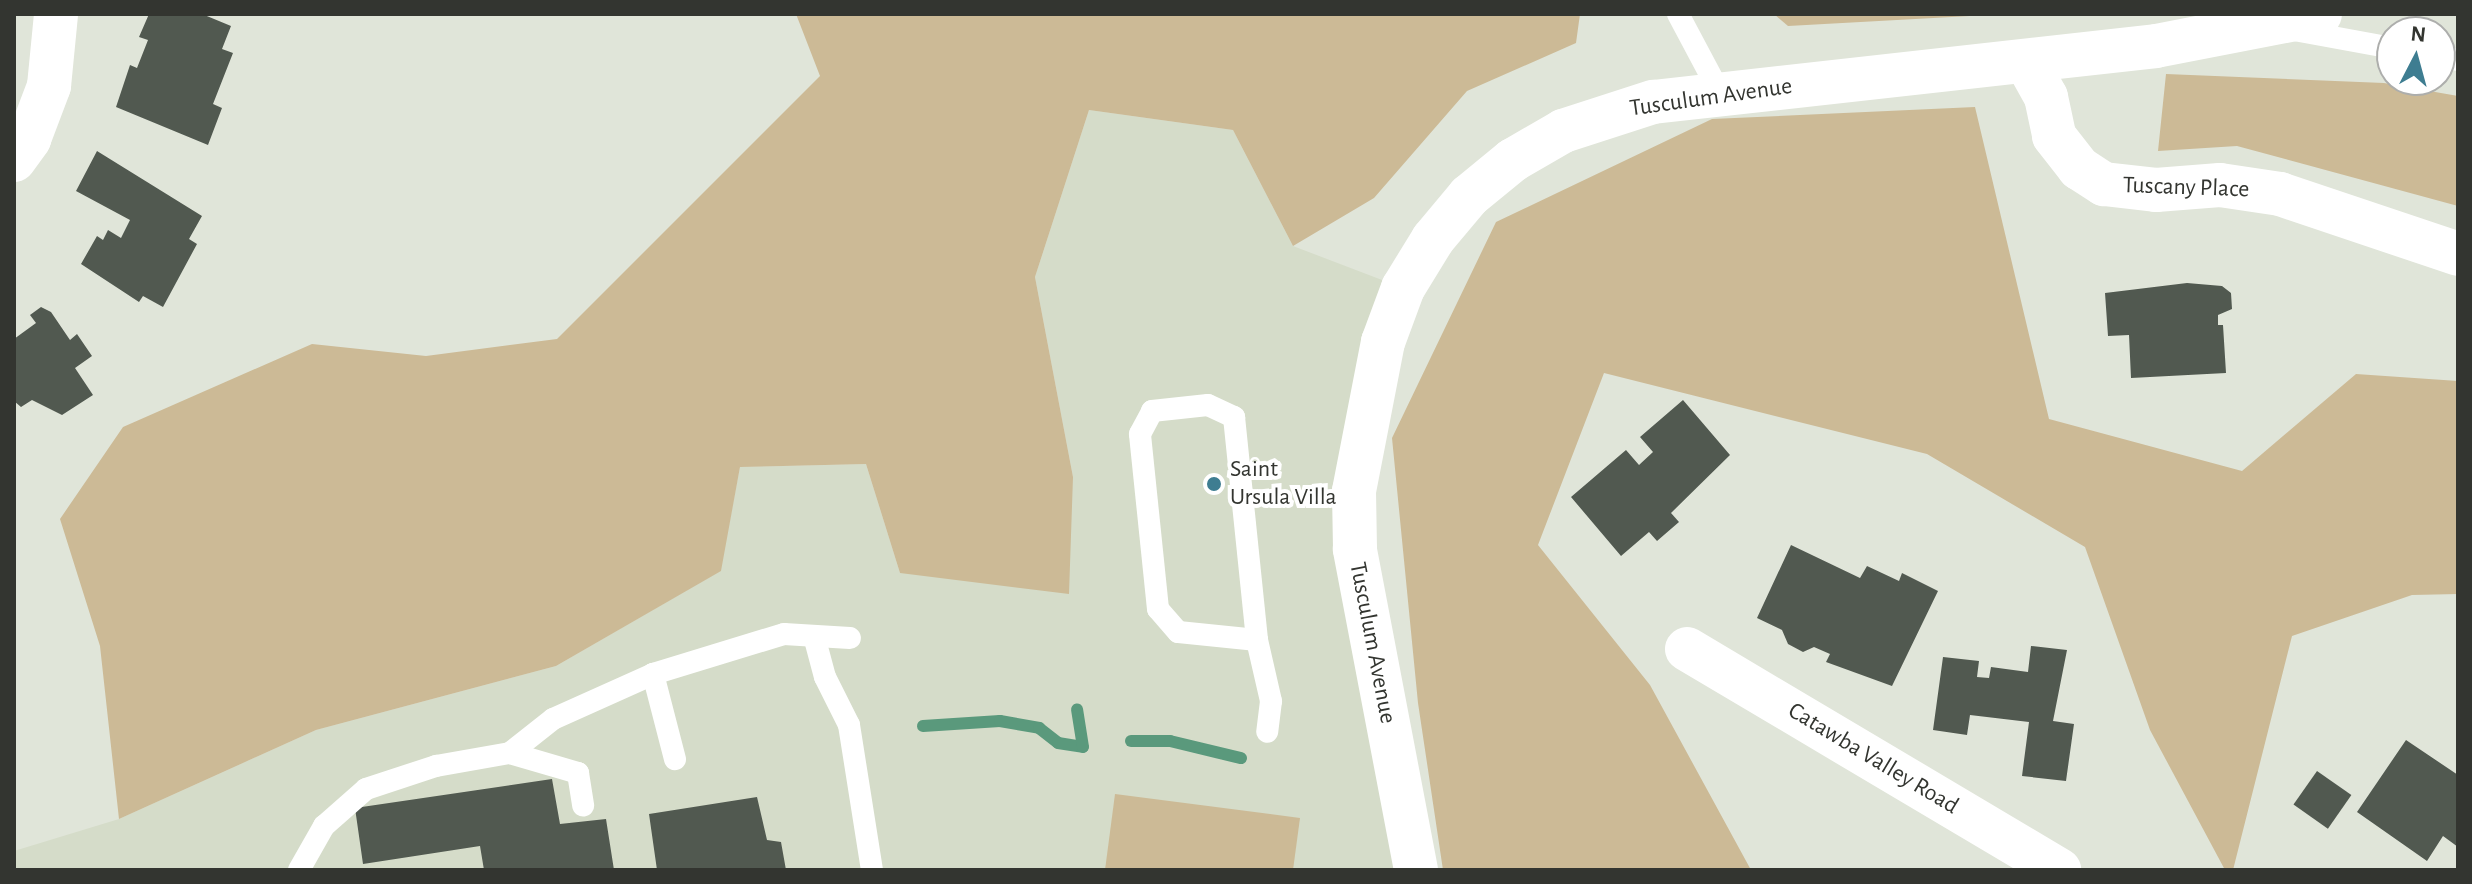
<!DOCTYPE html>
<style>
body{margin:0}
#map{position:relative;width:2472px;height:884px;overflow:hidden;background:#e0e5d9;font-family:"Alegreya Sans",sans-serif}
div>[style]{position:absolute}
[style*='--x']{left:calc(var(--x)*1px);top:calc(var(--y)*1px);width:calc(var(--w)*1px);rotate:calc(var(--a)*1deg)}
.built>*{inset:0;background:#d5dcc9}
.green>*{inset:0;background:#ccba96}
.stream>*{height:12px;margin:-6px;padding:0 6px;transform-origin:6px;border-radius:6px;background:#5a997c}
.building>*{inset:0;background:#515950;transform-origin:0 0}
.service>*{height:22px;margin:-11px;padding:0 11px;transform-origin:11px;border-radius:11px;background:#fff}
.minor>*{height:44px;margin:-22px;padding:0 22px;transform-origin:22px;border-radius:22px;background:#fff}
.dots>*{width:22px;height:22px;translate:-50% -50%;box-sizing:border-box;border:4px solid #fff;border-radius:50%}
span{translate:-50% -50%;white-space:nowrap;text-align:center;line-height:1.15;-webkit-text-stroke:8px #fff;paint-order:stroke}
.street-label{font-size:24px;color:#333530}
.poi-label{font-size:24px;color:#333530}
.left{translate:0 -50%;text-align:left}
.frame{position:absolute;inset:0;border:16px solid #333530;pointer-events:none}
.north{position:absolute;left:2376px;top:16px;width:80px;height:80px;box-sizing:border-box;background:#fff;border:2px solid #adaeac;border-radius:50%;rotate:6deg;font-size:22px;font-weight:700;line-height:32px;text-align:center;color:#333530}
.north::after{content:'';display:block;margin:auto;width:28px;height:36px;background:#3e7d91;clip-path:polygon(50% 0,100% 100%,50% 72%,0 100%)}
</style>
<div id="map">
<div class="built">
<i style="clip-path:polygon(1089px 110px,1233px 130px,1293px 246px,1403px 288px,1362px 435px,1416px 870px,14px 870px,14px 851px,119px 819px,316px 730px,556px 666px,720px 571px,740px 467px,866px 464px,900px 573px,1073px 477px,1035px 277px)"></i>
</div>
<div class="green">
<i style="clip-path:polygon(796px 14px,1580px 14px,1576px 43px,1467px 91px,1374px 198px,1293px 246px,1233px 130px,1089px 110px,1035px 277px,1073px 477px,1069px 594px,900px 573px,866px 464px,740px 467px,721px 571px,556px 666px,316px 730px,119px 819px,100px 646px,60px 519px,123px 427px,312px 344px,426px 356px,557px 339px,820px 76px)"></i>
<i style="clip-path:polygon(1774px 14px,2006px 14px,1788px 26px)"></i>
<i style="clip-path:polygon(2166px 74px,2384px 83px,2458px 96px,2458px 206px,2237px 146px,2158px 151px)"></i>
<i style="clip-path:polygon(1975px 107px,2049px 419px,2242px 471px,2356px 374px,2458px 381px,2458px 594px,2412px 595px,2292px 636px,2233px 870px,2225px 870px,2150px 730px,2085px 547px,1927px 454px,1604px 373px,1538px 545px,1650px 685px,1751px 870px,1443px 870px,1418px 703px,1392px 438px,1496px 222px,1712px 119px)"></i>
<i style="clip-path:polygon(1115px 794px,1300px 818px,1293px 870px,1105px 870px)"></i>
</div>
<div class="stream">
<i style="--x:923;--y:726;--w:77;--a:-3.7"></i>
<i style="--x:1000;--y:721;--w:40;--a:10"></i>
<i style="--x:1039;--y:728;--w:24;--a:38"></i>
<i style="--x:1058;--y:743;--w:25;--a:9"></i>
<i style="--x:1083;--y:747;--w:38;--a:-99"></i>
<i style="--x:1131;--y:741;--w:39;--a:0"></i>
<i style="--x:1170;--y:741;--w:73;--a:13.5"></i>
</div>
<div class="building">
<i style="clip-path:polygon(149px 14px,202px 14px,231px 26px,222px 49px,233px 53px,213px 104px,222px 108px,208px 145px,116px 107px,130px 65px,137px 68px,148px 40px,139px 37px)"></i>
<i style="clip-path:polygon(97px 151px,202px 216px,189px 239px,197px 244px,163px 307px,143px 296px,139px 302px,81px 264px,97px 236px,103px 240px,108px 230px,121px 238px,130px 220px,76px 191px)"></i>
<i style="clip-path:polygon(2187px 283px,2222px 286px,2231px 293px,2232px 309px,2218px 315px,2218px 325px,2223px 325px,2226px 373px,2131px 378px,2129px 335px,2108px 336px,2105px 293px)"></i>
<i style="clip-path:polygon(41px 307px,51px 312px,70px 340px,77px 334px,92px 356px,75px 368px,93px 395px,62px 415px,32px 400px,21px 407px,14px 401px,14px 339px,36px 323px,30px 315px)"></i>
<i style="clip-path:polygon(1683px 400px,1730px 455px,1671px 513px,1679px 522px,1657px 541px,1649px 532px,1621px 556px,1571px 497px,1626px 450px,1639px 465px,1653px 452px,1640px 437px)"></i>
<i style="clip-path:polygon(1791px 545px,1860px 578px,1867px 566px,1899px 581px,1902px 573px,1938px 591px,1892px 686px,1826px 662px,1830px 654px,1814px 647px,1803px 652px,1788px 644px,1782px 630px,1757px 618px)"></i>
<i style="clip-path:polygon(2031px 646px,2067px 650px,2053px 721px,2074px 724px,2066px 781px,2022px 776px,2029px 722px,1970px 715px,1967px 735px,1933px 730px,1943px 657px,1979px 661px,1977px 677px,1989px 678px,1991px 667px,2028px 672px)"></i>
<i style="clip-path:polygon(2406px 740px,2458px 775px,2458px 847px,2443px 836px,2427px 861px,2357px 812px)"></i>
<i style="left:2317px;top:771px;width:42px;height:41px;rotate:35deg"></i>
<i style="clip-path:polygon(552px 779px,560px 824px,606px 819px,614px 870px,484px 870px,480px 846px,363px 864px,355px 808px)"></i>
<i style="clip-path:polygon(757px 797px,767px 840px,781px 842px,786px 870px,657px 870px,649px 814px)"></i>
</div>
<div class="service">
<i style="--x:1678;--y:14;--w:92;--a:62"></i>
<i style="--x:2294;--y:30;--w:100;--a:10.4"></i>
<i style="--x:2440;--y:57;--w:18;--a:9"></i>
<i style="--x:814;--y:636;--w:42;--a:75"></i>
<i style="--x:825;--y:677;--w:54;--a:63.4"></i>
<i style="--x:849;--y:725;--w:147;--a:81"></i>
<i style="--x:1257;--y:640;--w:79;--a:-174.2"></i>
<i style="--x:1178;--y:632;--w:30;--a:-131"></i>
<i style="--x:1158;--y:609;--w:176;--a:-95.9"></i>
<i style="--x:1140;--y:434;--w:26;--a:-62"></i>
<i style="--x:1152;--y:411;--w:56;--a:-6.1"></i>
<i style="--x:1208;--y:405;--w:29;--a:25"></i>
<i style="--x:1234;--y:417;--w:224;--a:84.1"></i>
<i style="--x:1257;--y:640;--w:63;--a:77.1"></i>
<i style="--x:1271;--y:701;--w:31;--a:97"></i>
<i style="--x:653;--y:674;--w:88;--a:75.5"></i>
<i style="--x:510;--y:753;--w:71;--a:16.4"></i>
<i style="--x:578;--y:773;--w:33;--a:81"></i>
<i style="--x:299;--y:870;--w:51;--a:-60.4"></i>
<i style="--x:324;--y:826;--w:56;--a:-41.4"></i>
<i style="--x:366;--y:789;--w:74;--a:-18.2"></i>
<i style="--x:436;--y:766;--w:75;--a:-10"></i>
<i style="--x:510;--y:753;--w:55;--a:-38.3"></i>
<i style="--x:553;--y:719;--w:110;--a:-24.2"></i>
<i style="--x:653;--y:674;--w:137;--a:-17"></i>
<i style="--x:784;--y:634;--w:66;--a:3.5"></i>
</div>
<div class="minor">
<i style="--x:2026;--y:61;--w:41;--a:60.9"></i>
<i style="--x:2046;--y:97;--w:40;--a:78"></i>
<i style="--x:2054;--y:136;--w:41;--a:52"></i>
<i style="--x:2079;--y:168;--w:30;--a:33"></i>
<i style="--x:2104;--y:184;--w:52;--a:6.6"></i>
<i style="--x:2156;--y:190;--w:64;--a:-4.5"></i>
<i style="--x:2220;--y:185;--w:61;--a:8.5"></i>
<i style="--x:2280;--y:194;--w:188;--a:18.6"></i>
<i style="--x:14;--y:160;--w:26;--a:-54"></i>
<i style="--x:29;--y:139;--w:57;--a:-69.3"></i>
<i style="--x:49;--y:86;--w:72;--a:-84.4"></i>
<i style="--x:1687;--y:649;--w:433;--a:30.7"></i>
<i style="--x:1416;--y:870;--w:327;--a:-100.8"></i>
<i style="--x:1355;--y:549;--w:58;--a:-91"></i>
<i style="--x:1354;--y:491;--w:152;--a:-79"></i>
<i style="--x:1383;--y:342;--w:58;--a:-69.7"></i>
<i style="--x:1403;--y:288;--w:57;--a:-58.5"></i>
<i style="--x:1433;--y:239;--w:56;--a:-50.1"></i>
<i style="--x:1469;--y:196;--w:57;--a:-39.3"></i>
<i style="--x:1513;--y:160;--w:58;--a:-30.1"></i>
<i style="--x:1563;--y:131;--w:95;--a:-17.9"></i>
<i style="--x:1653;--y:102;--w:506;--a:-6.35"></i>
<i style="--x:2156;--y:46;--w:167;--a:-11"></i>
</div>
<div class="dots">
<i style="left:1214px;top:484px;background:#3e7d91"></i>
</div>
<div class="street-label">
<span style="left:1711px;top:98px;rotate:-8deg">Tusculum Avenue</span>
<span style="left:2186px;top:188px;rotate:2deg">Tuscany Place</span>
<span style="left:1372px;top:643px;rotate:79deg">Tusculum Avenue</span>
<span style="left:1873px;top:759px;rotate:31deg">Catawba Valley Road</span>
</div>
<div class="poi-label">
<span class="left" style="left:1230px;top:484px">Saint<br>Ursula Villa</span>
</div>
<div class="frame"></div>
<div class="north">N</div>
</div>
